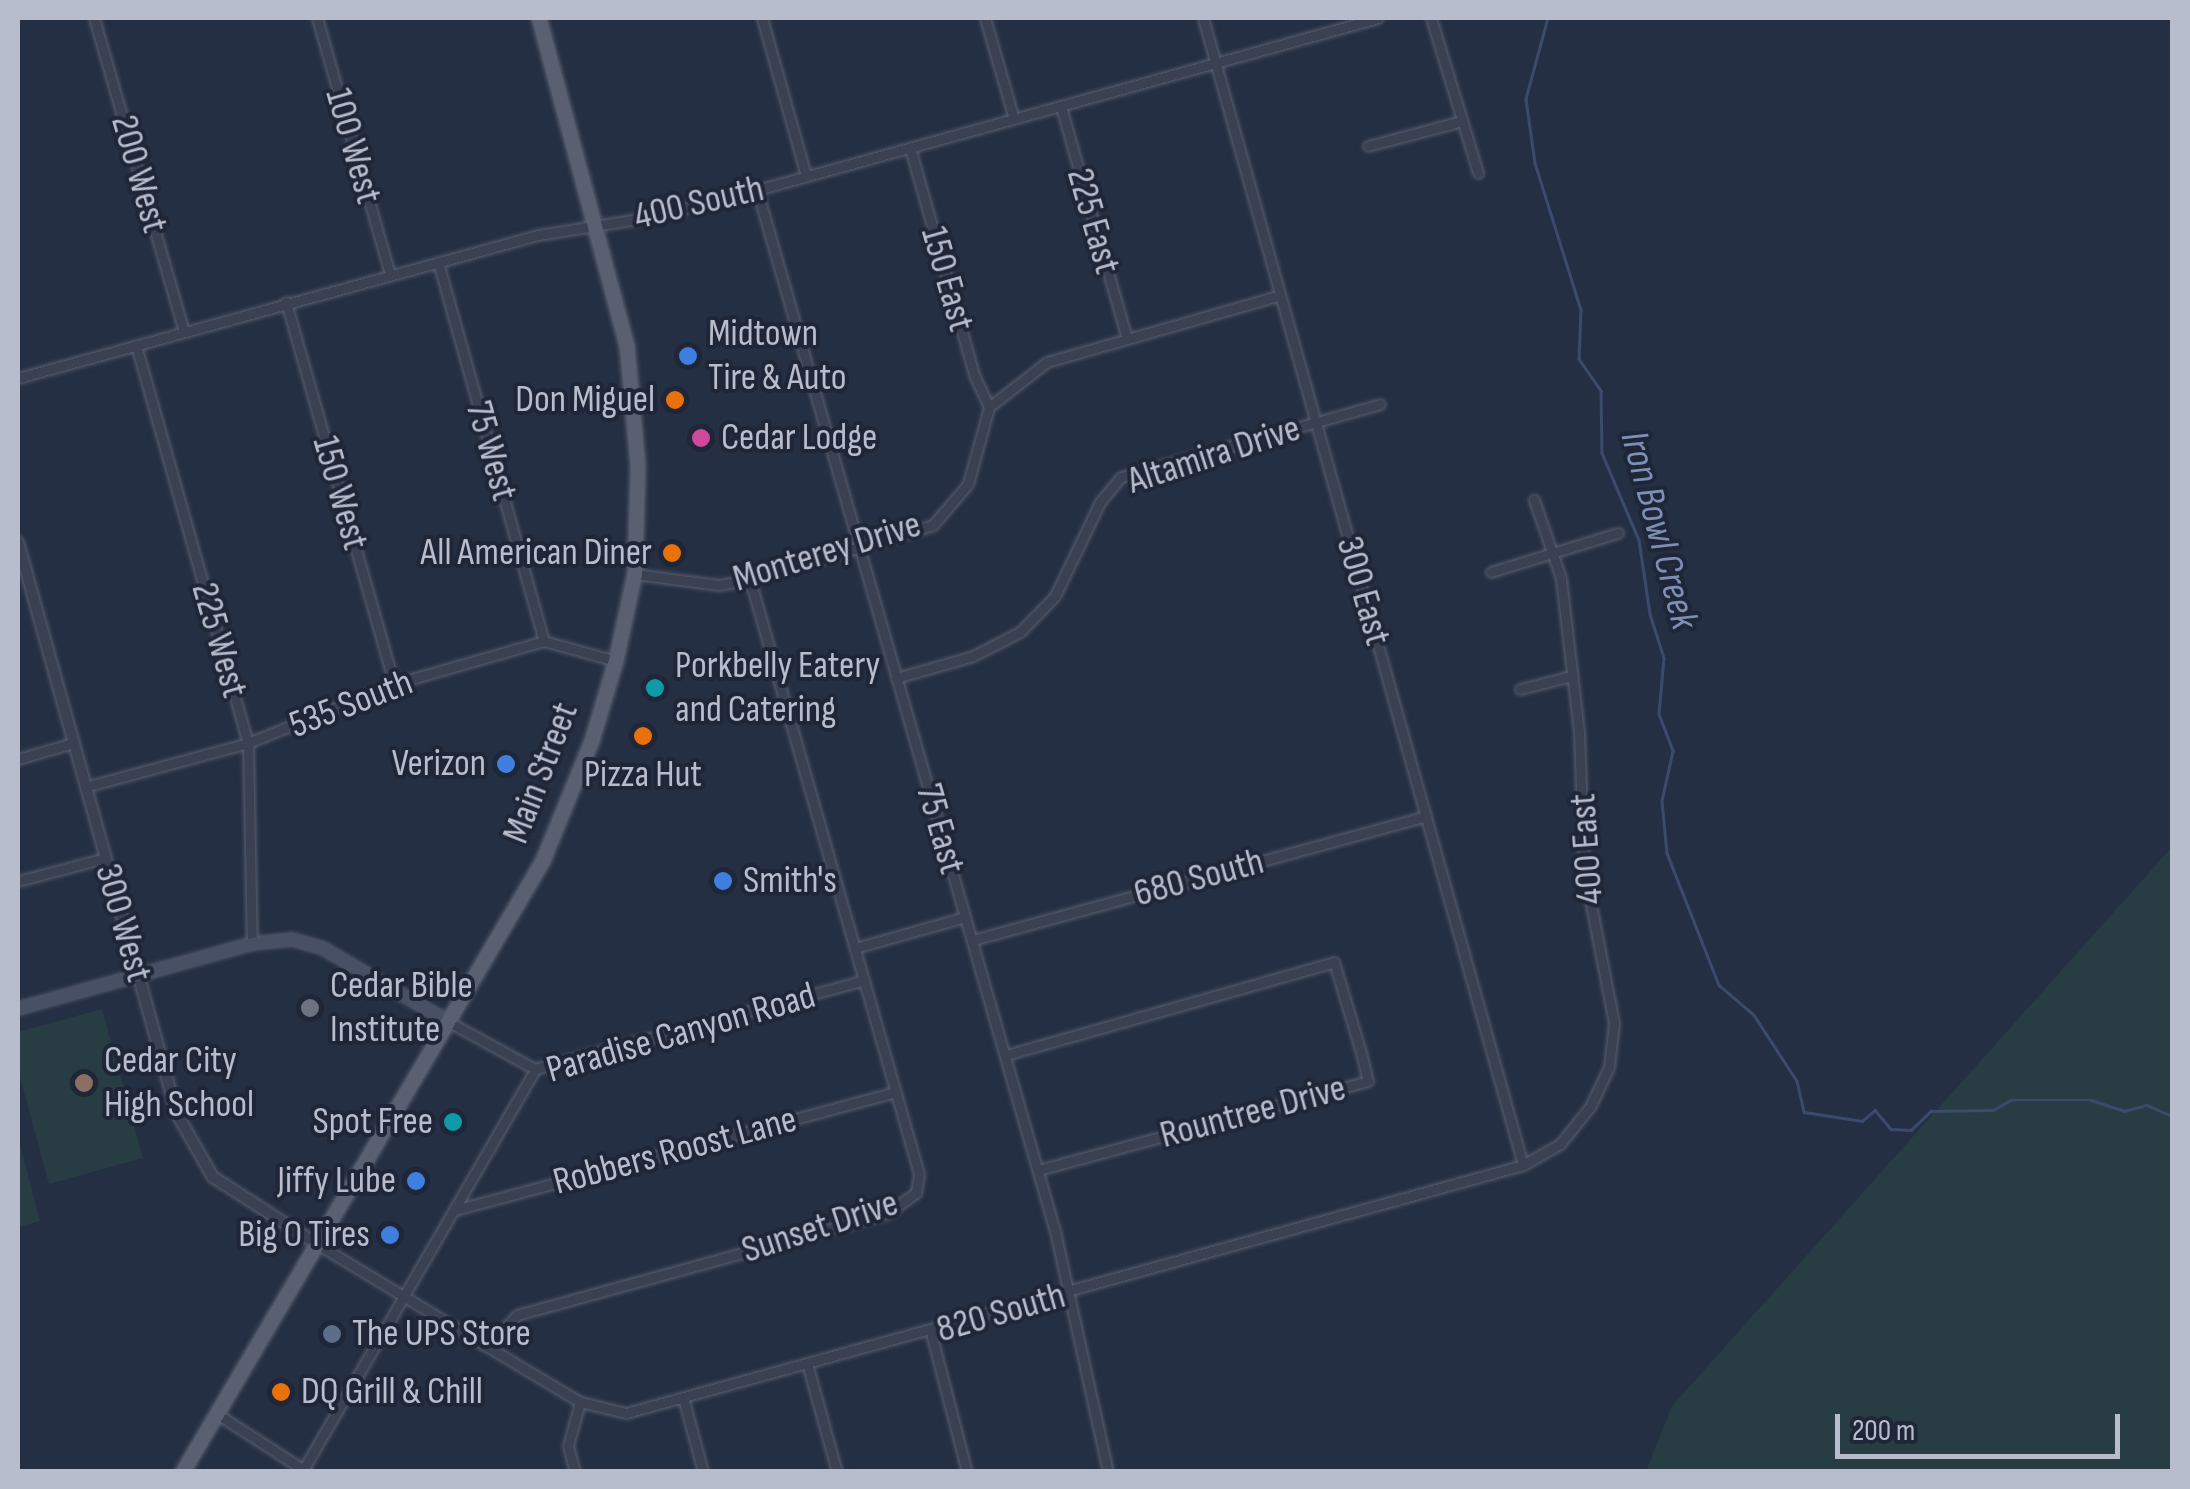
<!DOCTYPE html>
<style>
body{margin:0}
#map{position:relative;width:2190px;height:1489px;overflow:hidden;background:#252f43;font-family:"Sofia Sans Condensed",sans-serif}
div>[style]{position:absolute}
[style*='--x']{left:calc(var(--x)*1px);top:calc(var(--y)*1px);width:calc(var(--w)*1px);rotate:calc(var(--a)*1deg)}
.green>*{inset:0;background:#273d43}
.stream>*{height:2.5px;margin:-1.25px;padding:0 1.25px;transform-origin:1.25px;border-radius:1.25px;background:#3a4b6c}
.roads{filter:drop-shadow(0 0 2px #585f6f) drop-shadow(0 0 2px #585f6f)}
.minor>*{height:9px;margin:-4.5px;padding:0 4.5px;transform-origin:4.5px;border-radius:4.5px;background:#3a4152}
.tertiary>*{height:10px;margin:-5px;padding:0 5px;transform-origin:5px;border-radius:5px;background:#3a4152}
.secondary>*{height:11px;margin:-5.5px;padding:0 5.5px;transform-origin:5.5px;border-radius:5.5px;background:#485065}
.primary>*{height:14px;margin:-7px;padding:0 7px;transform-origin:7px;border-radius:7px;background:#586072}
.dots>*{width:28px;height:28px;translate:-50% -50%;box-sizing:border-box;border:5px solid #1e2637;border-radius:50%}
span{translate:-50% -50%;white-space:nowrap;text-align:center;line-height:1.15;-webkit-text-stroke:8px #1e2637;paint-order:stroke}
.street-label{font-size:38px;color:#b7bdcc}
.poi-label{font-size:38px;color:#b7bdcc}
.left{translate:0 -50%;text-align:left}
.right{translate:-100% -50%;text-align:right}
.water-label{font-size:40px;color:#7d8fb4;font-style:italic}
.frame{position:absolute;inset:0;border:20px solid #b7bdcc;pointer-events:none}
.scale{position:absolute;left:1835px;top:1414px;width:285px;height:45px;box-sizing:border-box;border:5px solid #b7bdcc;border-top:0;padding-left:12px;font-size:30px;line-height:35px;white-space:nowrap;color:#b7bdcc;-webkit-text-stroke:8px #1e2637;paint-order:stroke}
</style>
<div id="map">
<div class="green">
<i style="clip-path:polygon(2172px 847px,2172px 1471px,1646px 1471px,1672px 1406px)"></i>
<i style="clip-path:polygon(102px 1009px,143px 1158px,49px 1184px,18px 1070px,18px 1032px)"></i>
<i style="clip-path:polygon(18px 1137px,40px 1221px,18px 1227px)"></i>
</div>
<div class="stream">
<i style="--x:1548;--y:18;--w:84;--a:105.2"></i>
<i style="--x:1526;--y:99;--w:65;--a:82"></i>
<i style="--x:1535;--y:163;--w:154;--a:72.6"></i>
<i style="--x:1581;--y:310;--w:49;--a:92.3"></i>
<i style="--x:1579;--y:359;--w:39;--a:55"></i>
<i style="--x:1601;--y:391;--w:62;--a:89.1"></i>
<i style="--x:1602;--y:453;--w:95;--a:67"></i>
<i style="--x:1639;--y:540;--w:75;--a:81.5"></i>
<i style="--x:1650;--y:614;--w:46;--a:72.3"></i>
<i style="--x:1664;--y:658;--w:56;--a:95.1"></i>
<i style="--x:1659;--y:714;--w:40;--a:69"></i>
<i style="--x:1673;--y:751;--w:51;--a:102.4"></i>
<i style="--x:1662;--y:801;--w:52;--a:84.5"></i>
<i style="--x:1667;--y:853;--w:142;--a:68.5"></i>
<i style="--x:1719;--y:985;--w:46;--a:40.6"></i>
<i style="--x:1754;--y:1015;--w:79;--a:56.9"></i>
<i style="--x:1797;--y:1081;--w:32;--a:77"></i>
<i style="--x:1804;--y:1112;--w:59;--a:8.8"></i>
<i style="--x:1862;--y:1121;--w:17;--a:-40"></i>
<i style="--x:1875;--y:1110;--w:25;--a:50"></i>
<i style="--x:1891;--y:1129;--w:20;--a:3"></i>
<i style="--x:1911;--y:1130;--w:28;--a:-44"></i>
<i style="--x:1931;--y:1111;--w:62;--a:-0.9"></i>
<i style="--x:1993;--y:1110;--w:21;--a:-29"></i>
<i style="--x:2011;--y:1100;--w:80;--a:0"></i>
<i style="--x:2091;--y:1100;--w:35;--a:18"></i>
<i style="--x:2124;--y:1111;--w:24;--a:-15"></i>
<i style="--x:2147;--y:1105;--w:27;--a:24"></i>
</div>
<div class="roads">
<div class="minor">
<i style="--x:94;--y:18;--w:326;--a:74"></i>
<i style="--x:317;--y:18;--w:267;--a:74.1"></i>
<i style="--x:762;--y:18;--w:164;--a:74.4"></i>
<i style="--x:985;--y:18;--w:105;--a:74"></i>
<i style="--x:1203;--y:18;--w:1191;--a:74.41"></i>
<i style="--x:1431;--y:18;--w:162;--a:73.1"></i>
<i style="--x:1061;--y:107;--w:237;--a:74.1"></i>
<i style="--x:1368;--y:146;--w:97;--a:-14.9"></i>
<i style="--x:910;--y:148;--w:238;--a:74.2"></i>
<i style="--x:975;--y:377;--w:33;--a:65"></i>
<i style="--x:757;--y:190;--w:1083;--a:74.03"></i>
<i style="--x:1055;--y:1231;--w:247;--a:77.6"></i>
<i style="--x:438;--y:262;--w:394;--a:74.4"></i>
<i style="--x:286;--y:302;--w:397;--a:74.2"></i>
<i style="--x:136;--y:345;--w:413;--a:74.3"></i>
<i style="--x:248;--y:743;--w:200;--a:88.9"></i>
<i style="--x:18;--y:378;--w:539;--a:-15.38"></i>
<i style="--x:538;--y:235;--w:114;--a:-9.1"></i>
<i style="--x:651;--y:217;--w:109;--a:-14.3"></i>
<i style="--x:757;--y:190;--w:644;--a:-15.48"></i>
<i style="--x:1491;--y:572;--w:133;--a:-17.1"></i>
<i style="--x:635;--y:574;--w:84;--a:7.5"></i>
<i style="--x:718;--y:585;--w:32;--a:-9"></i>
<i style="--x:750;--y:580;--w:191;--a:-16.7"></i>
<i style="--x:933;--y:525;--w:54;--a:-49.5"></i>
<i style="--x:968;--y:484;--w:80;--a:-74.7"></i>
<i style="--x:989;--y:407;--w:73;--a:-37.8"></i>
<i style="--x:1047;--y:362;--w:242;--a:-16"></i>
<i style="--x:896;--y:678;--w:80;--a:-15.9"></i>
<i style="--x:973;--y:656;--w:53;--a:-27.1"></i>
<i style="--x:1020;--y:632;--w:50;--a:-45.8"></i>
<i style="--x:1055;--y:596;--w:104;--a:-64.4"></i>
<i style="--x:1100;--y:502;--w:33;--a:-50"></i>
<i style="--x:1121;--y:477;--w:269;--a:-15.7"></i>
<i style="--x:1520;--y:689;--w:53;--a:-14.3"></i>
<i style="--x:18;--y:759;--w:57;--a:-16.2"></i>
<i style="--x:85;--y:787;--w:169;--a:-15.1"></i>
<i style="--x:248;--y:743;--w:157;--a:-22"></i>
<i style="--x:394;--y:684;--w:156;--a:-16"></i>
<i style="--x:544;--y:641;--w:75;--a:15.5"></i>
<i style="--x:18;--y:881;--w:90;--a:-14.8"></i>
<i style="--x:973;--y:940;--w:470;--a:-15.3"></i>
<i style="--x:855;--y:948;--w:114;--a:-15.7"></i>
<i style="--x:449;--y:1022;--w:98;--a:28.7"></i>
<i style="--x:1006;--y:1055;--w:341;--a:-15.8"></i>
<i style="--x:1334;--y:962;--w:98;--a:73.4"></i>
<i style="--x:1362;--y:1056;--w:26;--a:77"></i>
<i style="--x:1368;--y:1081;--w:342;--a:164.9"></i>
<i style="--x:455;--y:1210;--w:456;--a:-15"></i>
<i style="--x:317;--y:1244;--w:200;--a:31.1"></i>
<i style="--x:488;--y:1347;--w:43;--a:-47.8"></i>
<i style="--x:517;--y:1315;--w:385;--a:-15.4"></i>
<i style="--x:888;--y:1213;--w:34;--a:-36"></i>
<i style="--x:916;--y:1193;--w:19;--a:-81"></i>
<i style="--x:919;--y:1174;--w:618;--a:-105.88"></i>
<i style="--x:931;--y:1333;--w:144;--a:75.5"></i>
<i style="--x:488;--y:1347;--w:107;--a:30.9"></i>
<i style="--x:580;--y:1402;--w:47;--a:13.4"></i>
<i style="--x:626;--y:1413;--w:931;--a:-15.45"></i>
<i style="--x:1523;--y:1165;--w:43;--a:-29.6"></i>
<i style="--x:1560;--y:1144;--w:48;--a:-51"></i>
<i style="--x:1590;--y:1107;--w:44;--a:-64.6"></i>
<i style="--x:1609;--y:1067;--w:44;--a:-83.5"></i>
<i style="--x:1614;--y:1023;--w:157;--a:-101"></i>
<i style="--x:1584;--y:869;--w:137;--a:-92.1"></i>
<i style="--x:1579;--y:732;--w:155;--a:-96.7"></i>
<i style="--x:1561;--y:578;--w:83;--a:-109.1"></i>
<i style="--x:808;--y:1367;--w:109;--a:74.6"></i>
<i style="--x:684;--y:1401;--w:73;--a:75"></i>
<i style="--x:217;--y:1414;--w:107;--a:32.8"></i>
<i style="--x:303;--y:1470;--w:463;--a:-59.9"></i>
<i style="--x:535;--y:1069;--w:341;--a:-15.1"></i>
<i style="--x:575;--y:1472;--w:27;--a:-105"></i>
<i style="--x:568;--y:1446;--w:46;--a:-74.7"></i>
</div>
<div class="tertiary">
<i style="--x:18;--y:542;--w:594;--a:74.47"></i>
<i style="--x:177;--y:1114;--w:73;--a:60.3"></i>
<i style="--x:213;--y:1177;--w:124;--a:32.8"></i>
</div>
<div class="secondary">
<i style="--x:18;--y:1008;--w:243;--a:-15.5"></i>
<i style="--x:252;--y:943;--w:40;--a:-5.7"></i>
<i style="--x:292;--y:939;--w:32;--a:16"></i>
<i style="--x:323;--y:948;--w:146;--a:30.4"></i>
</div>
<div class="primary">
<i style="--x:183;--y:1472;--w:709;--a:-59.49"></i>
<i style="--x:543;--y:861;--w:130;--a:-67.8"></i>
<i style="--x:592;--y:741;--w:84;--a:-73.3"></i>
<i style="--x:616;--y:661;--w:89;--a:-77.7"></i>
<i style="--x:635;--y:574;--w:108;--a:-88.4"></i>
<i style="--x:638;--y:466;--w:121;--a:-95.2"></i>
<i style="--x:627;--y:346;--w:340;--a:-105"></i>
</div>
</div>
<div class="dots">
<i style="left:688px;top:356px;background:#3f7fe0"></i>
<i style="left:675px;top:400px;background:#e8710a"></i>
<i style="left:701px;top:438px;background:#d1479c"></i>
<i style="left:672px;top:553px;background:#e8710a"></i>
<i style="left:655px;top:688px;background:#0f9aa8"></i>
<i style="left:643px;top:736px;background:#e8710a"></i>
<i style="left:506px;top:764px;background:#3f7fe0"></i>
<i style="left:723px;top:881px;background:#3f7fe0"></i>
<i style="left:310px;top:1008px;background:#6b7280"></i>
<i style="left:84px;top:1083px;background:#8d6e63"></i>
<i style="left:453px;top:1122px;background:#0f9aa8"></i>
<i style="left:416px;top:1181px;background:#3f7fe0"></i>
<i style="left:390px;top:1235px;background:#3f7fe0"></i>
<i style="left:332px;top:1334px;background:#5c6f8a"></i>
<i style="left:281px;top:1392px;background:#e8710a"></i>
</div>
<div class="street-label">
<span style="left:353px;top:146px;rotate:74deg">100 West</span>
<span style="left:139px;top:174px;rotate:74deg">200 West</span>
<span style="left:699px;top:203px;rotate:-13deg">400 South</span>
<span style="left:1093px;top:221px;rotate:74deg">225 East</span>
<span style="left:947px;top:279px;rotate:74deg">150 East</span>
<span style="left:491px;top:451px;rotate:74deg">75 West</span>
<span style="left:1214px;top:455px;rotate:-18deg">Altamira Drive</span>
<span style="left:340px;top:493px;rotate:74deg">150 West</span>
<span style="left:827px;top:552px;rotate:-17deg">Monterey Drive</span>
<span style="left:1363px;top:591px;rotate:74deg">300 East</span>
<span style="left:219px;top:640px;rotate:74deg">225 West</span>
<span style="left:351px;top:704px;rotate:-21deg">535 South</span>
<span style="left:541px;top:773px;rotate:-69deg">Main Street</span>
<span style="left:940px;top:829px;rotate:74deg">75 East</span>
<span style="left:1587px;top:849px;rotate:-94deg">400 East</span>
<span style="left:1199px;top:878px;rotate:-15deg">680 South</span>
<span style="left:123px;top:923px;rotate:74deg">300 West</span>
<span style="left:681px;top:1033px;rotate:-16deg">Paradise Canyon Road</span>
<span style="left:1253px;top:1112px;rotate:-15deg">Rountree Drive</span>
<span style="left:675px;top:1151px;rotate:-15deg">Robbers Roost Lane</span>
<span style="left:820px;top:1227px;rotate:-18deg">Sunset Drive</span>
<span style="left:1001px;top:1313px;rotate:-16deg">820 South</span>
</div>
<div class="poi-label">
<span class="left" style="left:708px;top:356px">Midtown<br>Tire &amp; Auto</span>
<span class="right" style="left:655px;top:400px">Don Miguel</span>
<span class="left" style="left:721px;top:438px">Cedar Lodge</span>
<span class="right" style="left:652px;top:553px">All American Diner</span>
<span class="left" style="left:675px;top:688px">Porkbelly Eatery<br>and Catering</span>
<span class="right" style="left:486px;top:764px">Verizon</span>
<span style="left:643px;top:775px">Pizza Hut</span>
<span class="left" style="left:743px;top:881px">Smith's</span>
<span class="left" style="left:330px;top:1008px">Cedar Bible<br>Institute</span>
<span class="left" style="left:104px;top:1083px">Cedar City<br>High School</span>
<span class="right" style="left:433px;top:1122px">Spot Free</span>
<span class="right" style="left:396px;top:1181px">Jiffy Lube</span>
<span class="right" style="left:370px;top:1235px">Big O Tires</span>
<span class="left" style="left:352px;top:1334px">The UPS Store</span>
<span class="left" style="left:301px;top:1392px">DQ Grill &amp; Chill</span>
</div>
<div class="water-label">
<span style="left:1659px;top:530px;rotate:75deg">Iron Bowl Creek</span>
</div>
<div class="frame"></div>
<div class="scale">200 m</div>
</div>
